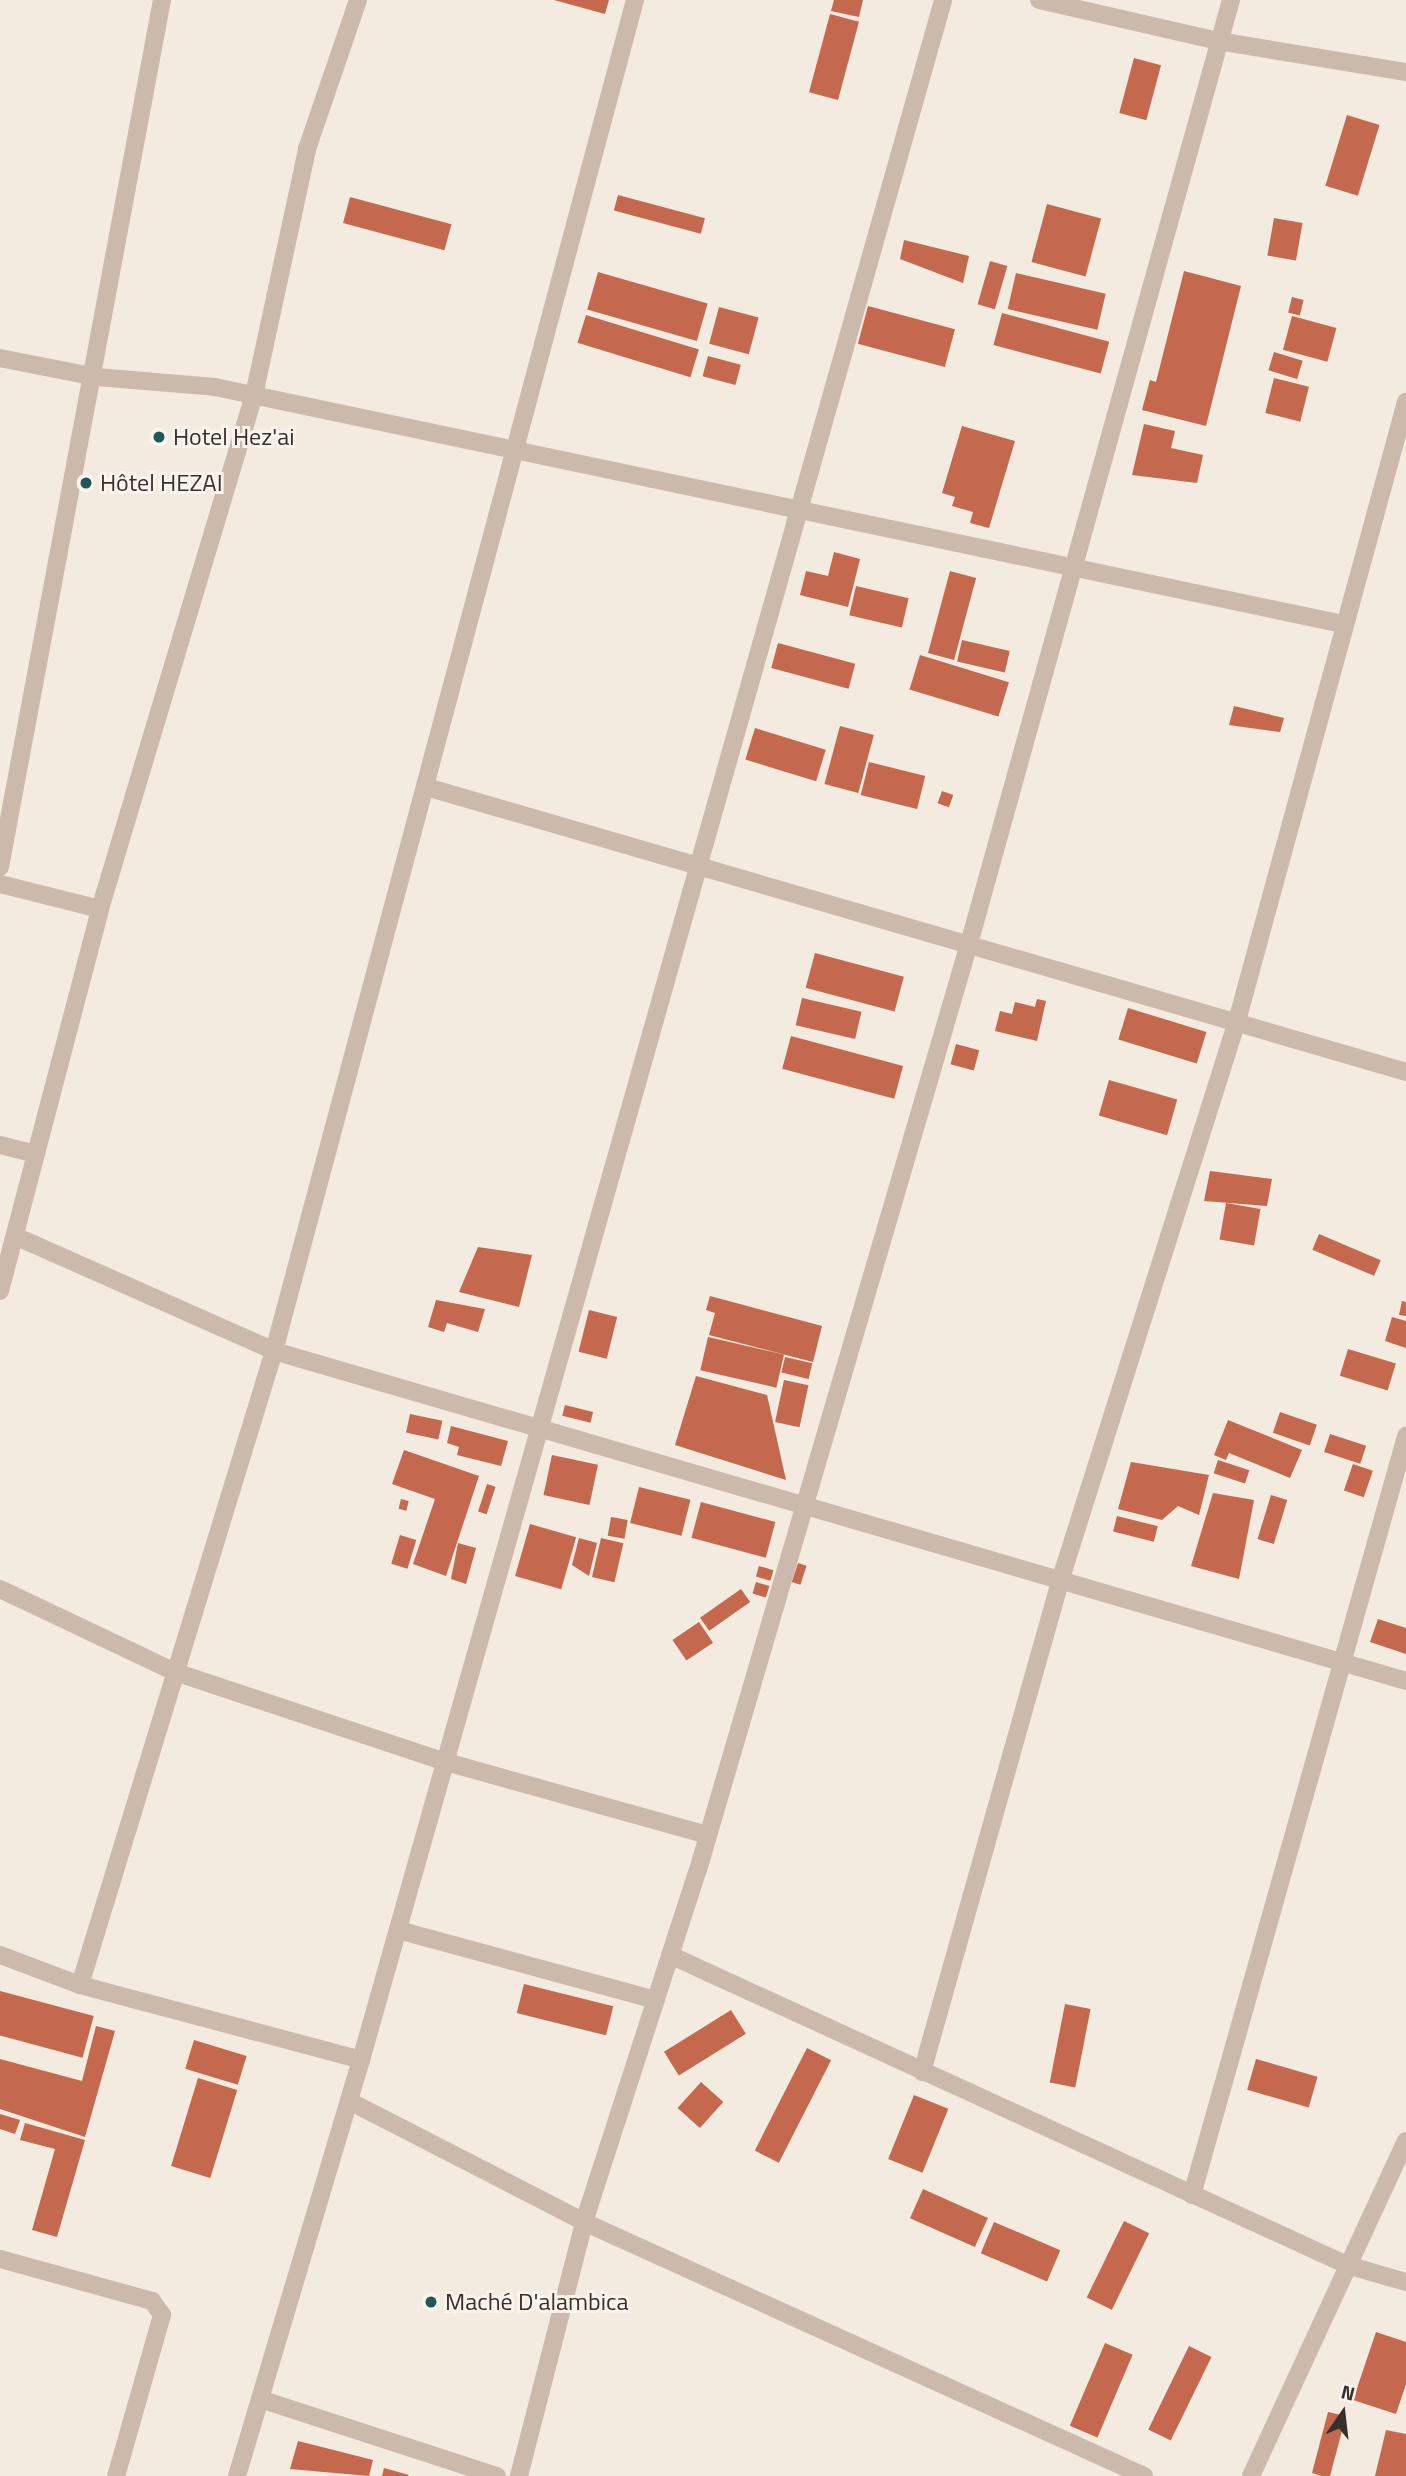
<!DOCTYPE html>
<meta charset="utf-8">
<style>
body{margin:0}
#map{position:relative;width:1406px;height:2476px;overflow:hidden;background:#f3eae0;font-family:"Titillium Web",sans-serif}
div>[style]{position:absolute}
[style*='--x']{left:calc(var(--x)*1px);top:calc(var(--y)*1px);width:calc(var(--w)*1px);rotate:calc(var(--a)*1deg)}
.building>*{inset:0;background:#c4694d;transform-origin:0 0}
.minor>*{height:18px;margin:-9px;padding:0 9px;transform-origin:9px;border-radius:9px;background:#cbbaac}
.dots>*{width:19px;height:19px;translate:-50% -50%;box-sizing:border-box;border:4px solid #faf4ed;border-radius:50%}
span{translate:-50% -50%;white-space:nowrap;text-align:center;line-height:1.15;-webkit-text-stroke:6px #faf4ed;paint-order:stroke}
.poi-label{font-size:24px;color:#392f2b}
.left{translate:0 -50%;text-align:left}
.north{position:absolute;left:1308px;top:2378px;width:70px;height:70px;-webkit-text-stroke:5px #faf4ed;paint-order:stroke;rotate:14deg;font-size:19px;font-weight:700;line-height:28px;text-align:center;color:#392f2b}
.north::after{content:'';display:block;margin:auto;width:24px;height:32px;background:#392f2b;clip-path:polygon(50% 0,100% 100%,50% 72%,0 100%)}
</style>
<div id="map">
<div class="building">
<i style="clip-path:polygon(554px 0,609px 0,605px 14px)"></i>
<i style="clip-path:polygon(834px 0,863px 0,859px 17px,831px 11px)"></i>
<i style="left:830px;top:14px;width:30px;height:81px;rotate:15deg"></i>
<i style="left:1134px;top:58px;width:28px;height:57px;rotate:15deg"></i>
<i style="left:1347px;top:115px;width:34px;height:74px;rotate:17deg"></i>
<i style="left:618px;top:195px;width:90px;height:16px;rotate:15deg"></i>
<i style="left:350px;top:197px;width:105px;height:27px;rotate:15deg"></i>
<i style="left:1047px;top:204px;width:56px;height:60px;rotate:15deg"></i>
<i style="left:1274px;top:218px;width:29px;height:38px;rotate:10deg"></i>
<i style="clip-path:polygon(904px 240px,969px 256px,963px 283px,900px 259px)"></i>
<i style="left:990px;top:261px;width:18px;height:45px;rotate:16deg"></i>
<i style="clip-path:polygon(1184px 271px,1241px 286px,1206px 426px,1142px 410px,1150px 380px,1156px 382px)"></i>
<i style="left:598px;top:272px;width:114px;height:39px;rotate:16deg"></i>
<i style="left:1016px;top:273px;width:92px;height:37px;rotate:13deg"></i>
<i style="left:1292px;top:297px;width:12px;height:16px;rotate:14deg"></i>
<i style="left:868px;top:306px;width:90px;height:39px;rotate:15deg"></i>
<i style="left:719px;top:307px;width:41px;height:38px;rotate:15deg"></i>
<i style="left:1002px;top:313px;width:111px;height:33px;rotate:15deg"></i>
<i style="left:586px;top:315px;width:118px;height:29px;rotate:17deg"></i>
<i style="left:1292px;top:316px;width:46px;height:35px;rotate:15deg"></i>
<i style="left:1274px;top:352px;width:30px;height:19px;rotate:17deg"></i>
<i style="left:708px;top:356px;width:34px;height:21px;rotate:15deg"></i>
<i style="left:1274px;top:378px;width:36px;height:36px;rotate:14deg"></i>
<i style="clip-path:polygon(1144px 424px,1175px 431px,1171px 448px,1203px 455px,1197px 483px,1132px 475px)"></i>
<i style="clip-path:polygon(962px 426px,1015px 441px,989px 528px,970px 523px,973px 512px,952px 506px,955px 497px,942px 493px)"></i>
<i style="clip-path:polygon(834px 552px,860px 559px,848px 607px,800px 595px,806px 571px,828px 576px)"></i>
<i style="left:950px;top:571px;width:27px;height:85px;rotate:15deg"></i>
<i style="left:856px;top:586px;width:54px;height:30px;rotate:13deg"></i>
<i style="left:962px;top:640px;width:49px;height:22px;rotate:13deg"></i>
<i style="left:778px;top:643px;width:80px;height:26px;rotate:15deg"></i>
<i style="left:920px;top:655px;width:93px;height:36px;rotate:17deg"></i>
<i style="clip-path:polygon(1234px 706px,1284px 718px,1280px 732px,1229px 725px)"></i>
<i style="left:840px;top:726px;width:35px;height:60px;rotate:15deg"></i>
<i style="left:755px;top:728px;width:74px;height:33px;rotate:17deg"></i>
<i style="left:869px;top:762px;width:58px;height:34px;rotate:14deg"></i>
<i style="left:942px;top:791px;width:12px;height:13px;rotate:20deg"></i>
<i style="left:815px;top:953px;width:92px;height:36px;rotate:15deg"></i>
<i style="left:802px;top:998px;width:61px;height:28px;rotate:13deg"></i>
<i style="clip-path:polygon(1037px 999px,1046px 1001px,1037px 1041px,995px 1031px,1000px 1011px,1012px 1014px,1015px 1002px,1035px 1007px)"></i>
<i style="left:1128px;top:1008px;width:82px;height:33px;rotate:17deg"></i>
<i style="left:791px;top:1036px;width:116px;height:34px;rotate:15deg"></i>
<i style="left:956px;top:1044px;width:24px;height:21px;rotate:15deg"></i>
<i style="left:1109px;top:1080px;width:71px;height:37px;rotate:16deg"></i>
<i style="clip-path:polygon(1210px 1171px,1272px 1179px,1267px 1206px,1204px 1201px)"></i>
<i style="left:1226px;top:1203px;width:35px;height:37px;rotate:10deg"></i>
<i style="left:1319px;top:1234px;width:67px;height:17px;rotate:23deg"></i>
<i style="clip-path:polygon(478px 1247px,532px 1255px,519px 1307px,459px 1292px)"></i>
<i style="clip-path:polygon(710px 1296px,822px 1326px,813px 1362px,709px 1335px,715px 1313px,706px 1310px)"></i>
<i style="clip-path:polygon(436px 1300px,485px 1309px,478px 1332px,447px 1323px,444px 1332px,428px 1327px)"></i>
<i style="clip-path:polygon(1402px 1301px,1406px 1302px,1406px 1316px,1399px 1315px)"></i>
<i style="left:589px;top:1310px;width:29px;height:43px;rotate:14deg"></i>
<i style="clip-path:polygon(1392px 1317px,1406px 1321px,1406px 1348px,1385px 1341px)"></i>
<i style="left:708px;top:1337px;width:78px;height:34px;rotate:13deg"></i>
<i style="left:1348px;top:1349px;width:50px;height:28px;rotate:17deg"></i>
<i style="left:785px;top:1357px;width:28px;height:16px;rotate:13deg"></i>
<i style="clip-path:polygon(696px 1376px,767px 1395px,786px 1480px,675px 1445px)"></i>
<i style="left:784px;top:1380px;width:25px;height:43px;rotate:12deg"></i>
<i style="left:565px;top:1405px;width:29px;height:11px;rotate:14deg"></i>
<i style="left:1280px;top:1412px;width:39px;height:22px;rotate:19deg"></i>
<i style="left:410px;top:1414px;width:33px;height:19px;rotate:12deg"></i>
<i style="clip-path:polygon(1228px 1420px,1302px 1450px,1290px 1478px,1229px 1453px,1226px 1460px,1214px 1455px)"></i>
<i style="clip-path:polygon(451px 1426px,508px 1441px,501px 1466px,457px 1455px,459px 1447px,447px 1443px)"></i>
<i style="left:1330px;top:1434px;width:38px;height:19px;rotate:18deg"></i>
<i style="clip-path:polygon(404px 1450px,479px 1476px,446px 1576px,413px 1564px,435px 1499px,392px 1484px)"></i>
<i style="left:552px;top:1455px;width:47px;height:41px;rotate:12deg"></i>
<i style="left:1218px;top:1460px;width:33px;height:14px;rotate:18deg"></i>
<i style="clip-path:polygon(1131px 1462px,1209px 1475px,1199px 1515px,1178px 1506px,1162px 1520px,1118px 1509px)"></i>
<i style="left:1353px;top:1464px;width:21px;height:28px;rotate:19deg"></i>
<i style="left:487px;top:1484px;width:9px;height:29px;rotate:18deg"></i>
<i style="left:639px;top:1487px;width:53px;height:37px;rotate:14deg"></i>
<i style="clip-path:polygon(1213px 1493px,1254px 1500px,1239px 1579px,1191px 1566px)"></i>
<i style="left:1271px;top:1495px;width:17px;height:46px;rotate:17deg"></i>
<i style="left:401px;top:1499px;width:8px;height:10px;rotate:14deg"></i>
<i style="left:701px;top:1502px;width:77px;height:37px;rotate:15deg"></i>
<i style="left:1117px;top:1516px;width:42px;height:16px;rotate:14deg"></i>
<i style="left:611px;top:1517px;width:17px;height:19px;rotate:10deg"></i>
<i style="left:530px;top:1524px;width:48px;height:54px;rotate:16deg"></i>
<i style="left:400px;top:1535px;width:17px;height:30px;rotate:17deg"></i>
<i style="clip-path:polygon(579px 1538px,597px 1543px,589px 1576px,572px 1565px)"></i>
<i style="left:601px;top:1538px;width:23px;height:40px;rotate:13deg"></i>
<i style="clip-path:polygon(458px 1543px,476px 1548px,466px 1584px,451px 1579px)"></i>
<i style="left:798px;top:1563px;width:9px;height:20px;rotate:18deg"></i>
<i style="left:759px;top:1566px;width:15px;height:11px;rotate:16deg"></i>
<i style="left:756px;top:1582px;width:14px;height:12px;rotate:17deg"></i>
<i style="left:741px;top:1589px;width:16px;height:50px;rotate:55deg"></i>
<i style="clip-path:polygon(1378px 1619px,1406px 1628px,1406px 1654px,1370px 1642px)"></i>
<i style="left:699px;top:1622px;width:25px;height:32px;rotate:56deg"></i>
<i style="left:524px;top:1984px;width:92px;height:30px;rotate:14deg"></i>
<i style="left:0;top:1991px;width:97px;height:43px;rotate:15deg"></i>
<i style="left:1065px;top:2004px;width:26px;height:80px;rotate:11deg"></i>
<i style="left:731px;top:2010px;width:28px;height:79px;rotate:58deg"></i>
<i style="clip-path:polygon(96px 2026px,115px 2031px,85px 2137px,0 2109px,0 2059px,82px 2081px)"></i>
<i style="left:194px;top:2040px;width:55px;height:30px;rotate:17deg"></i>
<i style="left:807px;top:2048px;width:27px;height:115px;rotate:27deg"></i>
<i style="left:1256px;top:2059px;width:64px;height:32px;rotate:16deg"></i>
<i style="left:198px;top:2078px;width:41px;height:92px;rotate:17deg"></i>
<i style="left:701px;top:2082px;width:30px;height:35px;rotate:42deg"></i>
<i style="left:914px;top:2095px;width:37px;height:69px;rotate:22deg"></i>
<i style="clip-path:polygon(0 2114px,20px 2120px,15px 2134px,0 2129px)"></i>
<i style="clip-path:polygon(25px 2123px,85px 2140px,57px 2237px,32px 2230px,55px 2149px,20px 2140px)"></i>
<i style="left:923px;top:2189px;width:71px;height:32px;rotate:24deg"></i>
<i style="left:1124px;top:2221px;width:28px;height:85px;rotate:26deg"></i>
<i style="left:994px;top:2222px;width:72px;height:34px;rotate:23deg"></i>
<i style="clip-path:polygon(1376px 2332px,1406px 2342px,1406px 2384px,1396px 2414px,1353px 2400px)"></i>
<i style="left:1105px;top:2343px;width:30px;height:90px;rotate:23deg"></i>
<i style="left:1189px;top:2346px;width:25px;height:93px;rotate:26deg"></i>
<i style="clip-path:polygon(1328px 2412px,1346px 2416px,1330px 2476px,1322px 2476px,1312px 2473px)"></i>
<i style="clip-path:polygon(1386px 2430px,1406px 2434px,1406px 2476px,1375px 2476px)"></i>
<i style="clip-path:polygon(298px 2441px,373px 2460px,369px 2476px,290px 2469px)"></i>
<i style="clip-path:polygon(384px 2468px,409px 2475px,408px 2476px,382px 2476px)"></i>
</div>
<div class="minor">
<i style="--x:1039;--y:0;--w:184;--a:12.9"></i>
<i style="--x:1218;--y:41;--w:191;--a:9.4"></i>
<i style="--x:0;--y:358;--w:99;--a:11.1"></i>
<i style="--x:97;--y:377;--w:118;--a:4.8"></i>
<i style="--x:215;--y:387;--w:1153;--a:11.87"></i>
<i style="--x:430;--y:788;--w:1016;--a:16.22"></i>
<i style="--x:0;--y:867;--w:882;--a:-79.42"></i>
<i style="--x:0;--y:884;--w:103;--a:14"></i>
<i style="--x:0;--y:1145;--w:34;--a:14"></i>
<i style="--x:15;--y:1236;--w:283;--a:23.9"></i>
<i style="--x:274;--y:1351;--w:1179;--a:16.25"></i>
<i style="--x:0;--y:1291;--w:395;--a:-75.3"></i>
<i style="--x:100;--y:909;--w:537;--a:-73.32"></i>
<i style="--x:254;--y:395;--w:252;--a:-77.8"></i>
<i style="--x:307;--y:149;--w:157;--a:-71.1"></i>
<i style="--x:0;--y:1589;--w:194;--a:25.4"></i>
<i style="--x:175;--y:1672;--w:286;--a:18.4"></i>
<i style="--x:446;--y:1762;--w:272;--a:15.6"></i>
<i style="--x:398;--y:1930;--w:267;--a:15.2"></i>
<i style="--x:0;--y:1955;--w:85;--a:20.6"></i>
<i style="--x:80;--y:1985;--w:291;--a:14.9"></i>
<i style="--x:670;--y:1955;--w:745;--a:24.6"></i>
<i style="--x:1347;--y:2265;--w:61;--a:16.1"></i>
<i style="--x:80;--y:1985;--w:663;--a:-72.99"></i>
<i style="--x:274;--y:1351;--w:1398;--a:-75.04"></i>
<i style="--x:922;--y:2072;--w:513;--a:-74.28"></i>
<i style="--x:1061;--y:1578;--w:584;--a:-72.46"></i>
<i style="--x:1237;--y:1021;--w:642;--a:-74.73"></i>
<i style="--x:349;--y:2101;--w:264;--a:27.2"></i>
<i style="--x:584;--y:2222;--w:615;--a:24.4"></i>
<i style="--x:1192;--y:2195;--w:789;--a:-74.25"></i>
<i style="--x:0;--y:2259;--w:158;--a:15.4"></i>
<i style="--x:152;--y:2301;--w:17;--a:54"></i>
<i style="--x:162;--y:2315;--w:167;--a:105.9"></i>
<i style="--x:260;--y:2399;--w:249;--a:18"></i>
<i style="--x:237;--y:2476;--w:434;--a:-73.4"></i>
<i style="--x:361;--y:2060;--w:2141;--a:-74.22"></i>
<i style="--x:519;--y:2476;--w:262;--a:-75.6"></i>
<i style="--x:584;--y:2222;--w:370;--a:-72.1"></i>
<i style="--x:698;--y:1870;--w:965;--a:-73.69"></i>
<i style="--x:969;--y:944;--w:980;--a:-74.49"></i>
<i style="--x:1251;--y:2476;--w:369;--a:-65.2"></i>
</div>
<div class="dots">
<i style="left:159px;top:437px;background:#20575a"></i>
<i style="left:86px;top:483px;background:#20575a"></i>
<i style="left:431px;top:2302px;background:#20575a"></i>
</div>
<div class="poi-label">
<span class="left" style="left:173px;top:437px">Hotel Hez'ai</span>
<span class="left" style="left:100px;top:483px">Hôtel HEZAI</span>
<span class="left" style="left:445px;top:2302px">Maché D'alambica</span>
</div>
<div class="north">N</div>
</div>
